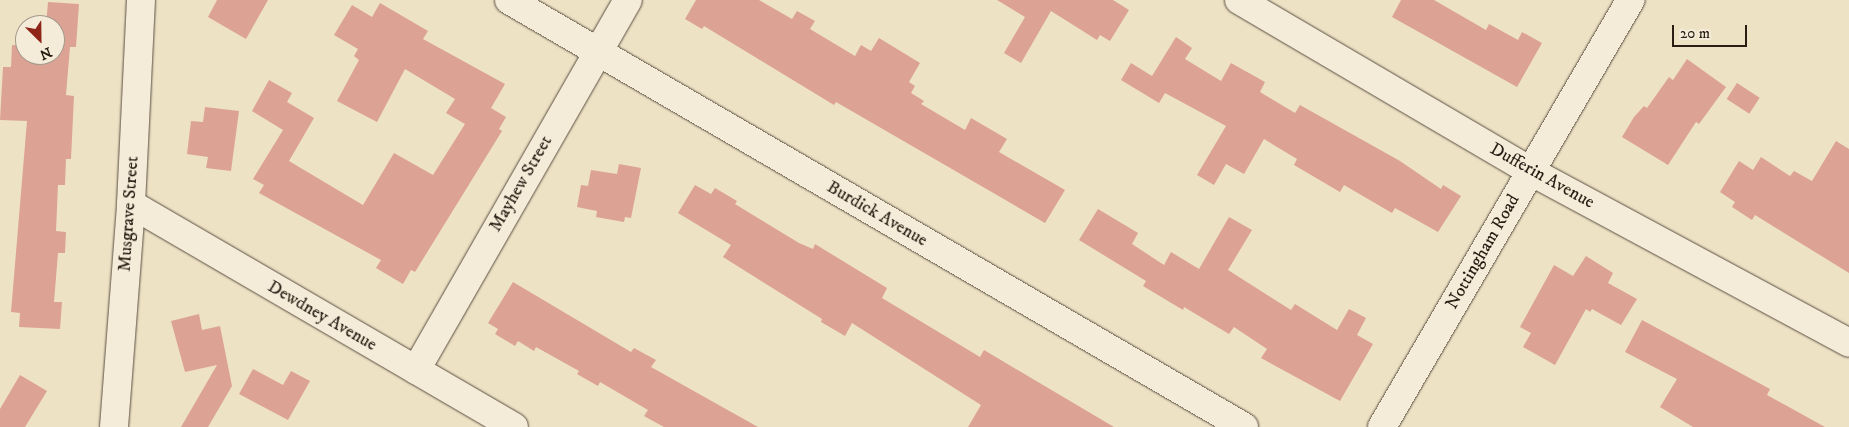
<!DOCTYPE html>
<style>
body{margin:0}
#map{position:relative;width:1849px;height:427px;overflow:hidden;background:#eee2c5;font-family:"IM FELL DW Pica",serif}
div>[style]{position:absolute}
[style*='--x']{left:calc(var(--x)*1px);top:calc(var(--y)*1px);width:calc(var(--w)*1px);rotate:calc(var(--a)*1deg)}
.building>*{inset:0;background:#dca293;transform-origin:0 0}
.roads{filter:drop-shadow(0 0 1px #5a4e40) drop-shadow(0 0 1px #5a4e40)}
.minor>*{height:28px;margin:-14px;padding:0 14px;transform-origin:14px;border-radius:14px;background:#f4ecd9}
span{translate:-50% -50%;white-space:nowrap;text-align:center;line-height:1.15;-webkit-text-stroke:5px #f4ecd9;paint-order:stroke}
.street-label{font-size:18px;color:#291d14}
.north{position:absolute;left:15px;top:15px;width:50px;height:50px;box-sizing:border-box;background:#f4ecd9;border:1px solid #a3998a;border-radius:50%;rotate:157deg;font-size:14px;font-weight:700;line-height:20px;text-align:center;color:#291d14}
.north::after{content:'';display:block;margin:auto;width:18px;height:22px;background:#8f2418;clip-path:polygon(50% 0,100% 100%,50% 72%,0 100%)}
.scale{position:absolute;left:1672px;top:25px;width:75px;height:22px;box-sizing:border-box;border:2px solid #291d14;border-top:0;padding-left:6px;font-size:15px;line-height:18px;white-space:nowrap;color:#291d14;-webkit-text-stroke:4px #f4ecd9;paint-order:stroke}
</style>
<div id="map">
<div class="building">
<i style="clip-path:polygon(217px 0,268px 0,246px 39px,208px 17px)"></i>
<i style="clip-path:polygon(696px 0,759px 0,792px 19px,797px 11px,815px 21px,810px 29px,855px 56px,861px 45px,871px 51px,879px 38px,920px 63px,909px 82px,915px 86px,911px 93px,924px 101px,921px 104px,965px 130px,971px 118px,1007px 139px,999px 152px,1065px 190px,1045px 223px,836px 102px,834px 105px,704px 26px,702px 29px,685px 19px)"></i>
<i style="clip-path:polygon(997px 0,1113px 0,1129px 10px,1110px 41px,1100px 35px,1097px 40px,1051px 11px,1021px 63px,1004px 53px,1025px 17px)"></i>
<i style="clip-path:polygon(1401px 0,1434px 0,1486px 30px,1489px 24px,1518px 40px,1522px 32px,1542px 43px,1517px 87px,1392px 17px)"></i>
<i style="clip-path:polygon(48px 2px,79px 4px,76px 47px,70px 47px,66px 95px,74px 96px,71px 159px,66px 159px,65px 185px,58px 185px,56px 231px,66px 232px,65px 253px,58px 253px,54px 302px,62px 302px,60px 329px,19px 327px,20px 313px,11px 312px,27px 121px,0 120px,3px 67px,11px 67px,12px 45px,25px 46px,25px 55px,55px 55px,55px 25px,46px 25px)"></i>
<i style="clip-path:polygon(380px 3px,428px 31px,423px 39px,505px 84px,491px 108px,506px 117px,499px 129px,502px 131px,415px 272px,411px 270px,403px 284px,376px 268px,381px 260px,259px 193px,264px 185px,253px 179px,283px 130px,252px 111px,269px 80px,292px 93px,287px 102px,314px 118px,289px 161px,336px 189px,363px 205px,394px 153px,433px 175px,465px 124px,446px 113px,455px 99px,405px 69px,377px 122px,337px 101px,359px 60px,354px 56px,358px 49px,334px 35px,352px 5px,372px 17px)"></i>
<i style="clip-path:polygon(1176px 37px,1192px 48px,1185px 59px,1221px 81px,1231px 63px,1265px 82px,1260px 92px,1295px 113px,1300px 105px,1400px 161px,1441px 189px,1443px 185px,1461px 196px,1438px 232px,1395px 208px,1392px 213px,1344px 185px,1340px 192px,1294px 165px,1297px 159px,1264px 139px,1244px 174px,1226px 164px,1214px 185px,1197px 175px,1226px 126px,1165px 93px,1159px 103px,1121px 80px,1131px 63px,1152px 76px)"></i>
<i style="clip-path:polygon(1687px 59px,1726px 87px,1699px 124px,1696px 122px,1668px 165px,1622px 137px,1634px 117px,1644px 106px,1647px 108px,1669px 77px,1673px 80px)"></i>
<i style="left:1737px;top:83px;width:27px;height:19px;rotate:33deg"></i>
<i style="clip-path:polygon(205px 107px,239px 111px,231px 171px,206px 168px,208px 157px,187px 154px,191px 121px,203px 122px)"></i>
<i style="clip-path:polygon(1836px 141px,1849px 149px,1849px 273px,1755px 215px,1752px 220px,1732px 207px,1735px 202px,1720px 192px,1739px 161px,1753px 170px,1761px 157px,1790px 176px,1794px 171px,1812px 181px)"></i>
<i style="clip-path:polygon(619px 164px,641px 168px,631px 218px,625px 217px,624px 222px,596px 217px,597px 211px,577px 207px,581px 185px,588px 186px,591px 170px,617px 174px)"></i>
<i style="clip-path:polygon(695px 185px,711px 194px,715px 188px,737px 201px,735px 204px,799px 243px,813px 249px,815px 244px,887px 288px,882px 298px,980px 357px,984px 350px,1114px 427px,968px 427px,981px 405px,852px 323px,845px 336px,821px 322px,822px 319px,723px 257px,731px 245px,678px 213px)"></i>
<i style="clip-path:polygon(1098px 209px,1138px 233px,1132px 244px,1164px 265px,1171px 252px,1199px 269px,1229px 217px,1252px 230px,1228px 270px,1291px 310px,1295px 304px,1337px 330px,1349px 309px,1366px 318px,1357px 335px,1373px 344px,1340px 401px,1261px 358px,1267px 349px,1234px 327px,1229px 334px,1184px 307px,1183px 310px,1143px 286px,1146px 281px,1079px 240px)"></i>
<i style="clip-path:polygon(1586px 256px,1613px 273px,1608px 283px,1637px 299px,1621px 325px,1592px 309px,1590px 312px,1586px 309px,1555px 365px,1523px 347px,1531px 333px,1520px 327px,1554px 265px,1573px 276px)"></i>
<i style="clip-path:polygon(513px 282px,631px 352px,634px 348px,656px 360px,651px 367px,758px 427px,664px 427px,644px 416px,648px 410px,600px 382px,598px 386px,577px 374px,579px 371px,536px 347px,534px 351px,518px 341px,515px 346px,495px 334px,498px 329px,488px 323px)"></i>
<i style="clip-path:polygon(199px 314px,202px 330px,220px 326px,232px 386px,208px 427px,181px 427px,217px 365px,185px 372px,171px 321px)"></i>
<i style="clip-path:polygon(1642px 320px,1770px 389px,1767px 395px,1825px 427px,1693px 427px,1660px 407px,1677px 379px,1625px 352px)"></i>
<i style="clip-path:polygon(253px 369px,283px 385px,291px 371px,310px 381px,288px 420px,239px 394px)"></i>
<i style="clip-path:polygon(20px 375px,47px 391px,25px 427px,0 427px,0 409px)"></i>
</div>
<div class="roads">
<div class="minor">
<i style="--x:509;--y:0;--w:850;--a:30.15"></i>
<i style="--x:1239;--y:0;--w:338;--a:30.4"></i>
<i style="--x:1530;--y:171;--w:362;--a:28.3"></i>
<i style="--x:131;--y:204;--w:443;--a:30.2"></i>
<i style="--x:416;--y:370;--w:426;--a:-60.2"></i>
<i style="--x:114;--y:427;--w:224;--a:-85.6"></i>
<i style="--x:131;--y:204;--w:204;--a:-87.2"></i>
<i style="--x:1382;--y:427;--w:494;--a:-59.8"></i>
</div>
</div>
<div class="street-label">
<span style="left:1542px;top:176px;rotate:29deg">Dufferin Avenue</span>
<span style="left:521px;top:184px;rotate:-60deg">Mayhew Street</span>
<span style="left:129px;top:214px;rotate:-86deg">Musgrave Street</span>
<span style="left:877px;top:214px;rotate:30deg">Burdick Avenue</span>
<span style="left:1483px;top:252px;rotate:-60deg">Nottingham Road</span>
<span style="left:322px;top:316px;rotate:30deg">Dewdney Avenue</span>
</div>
<div class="north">N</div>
<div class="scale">20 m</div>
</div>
